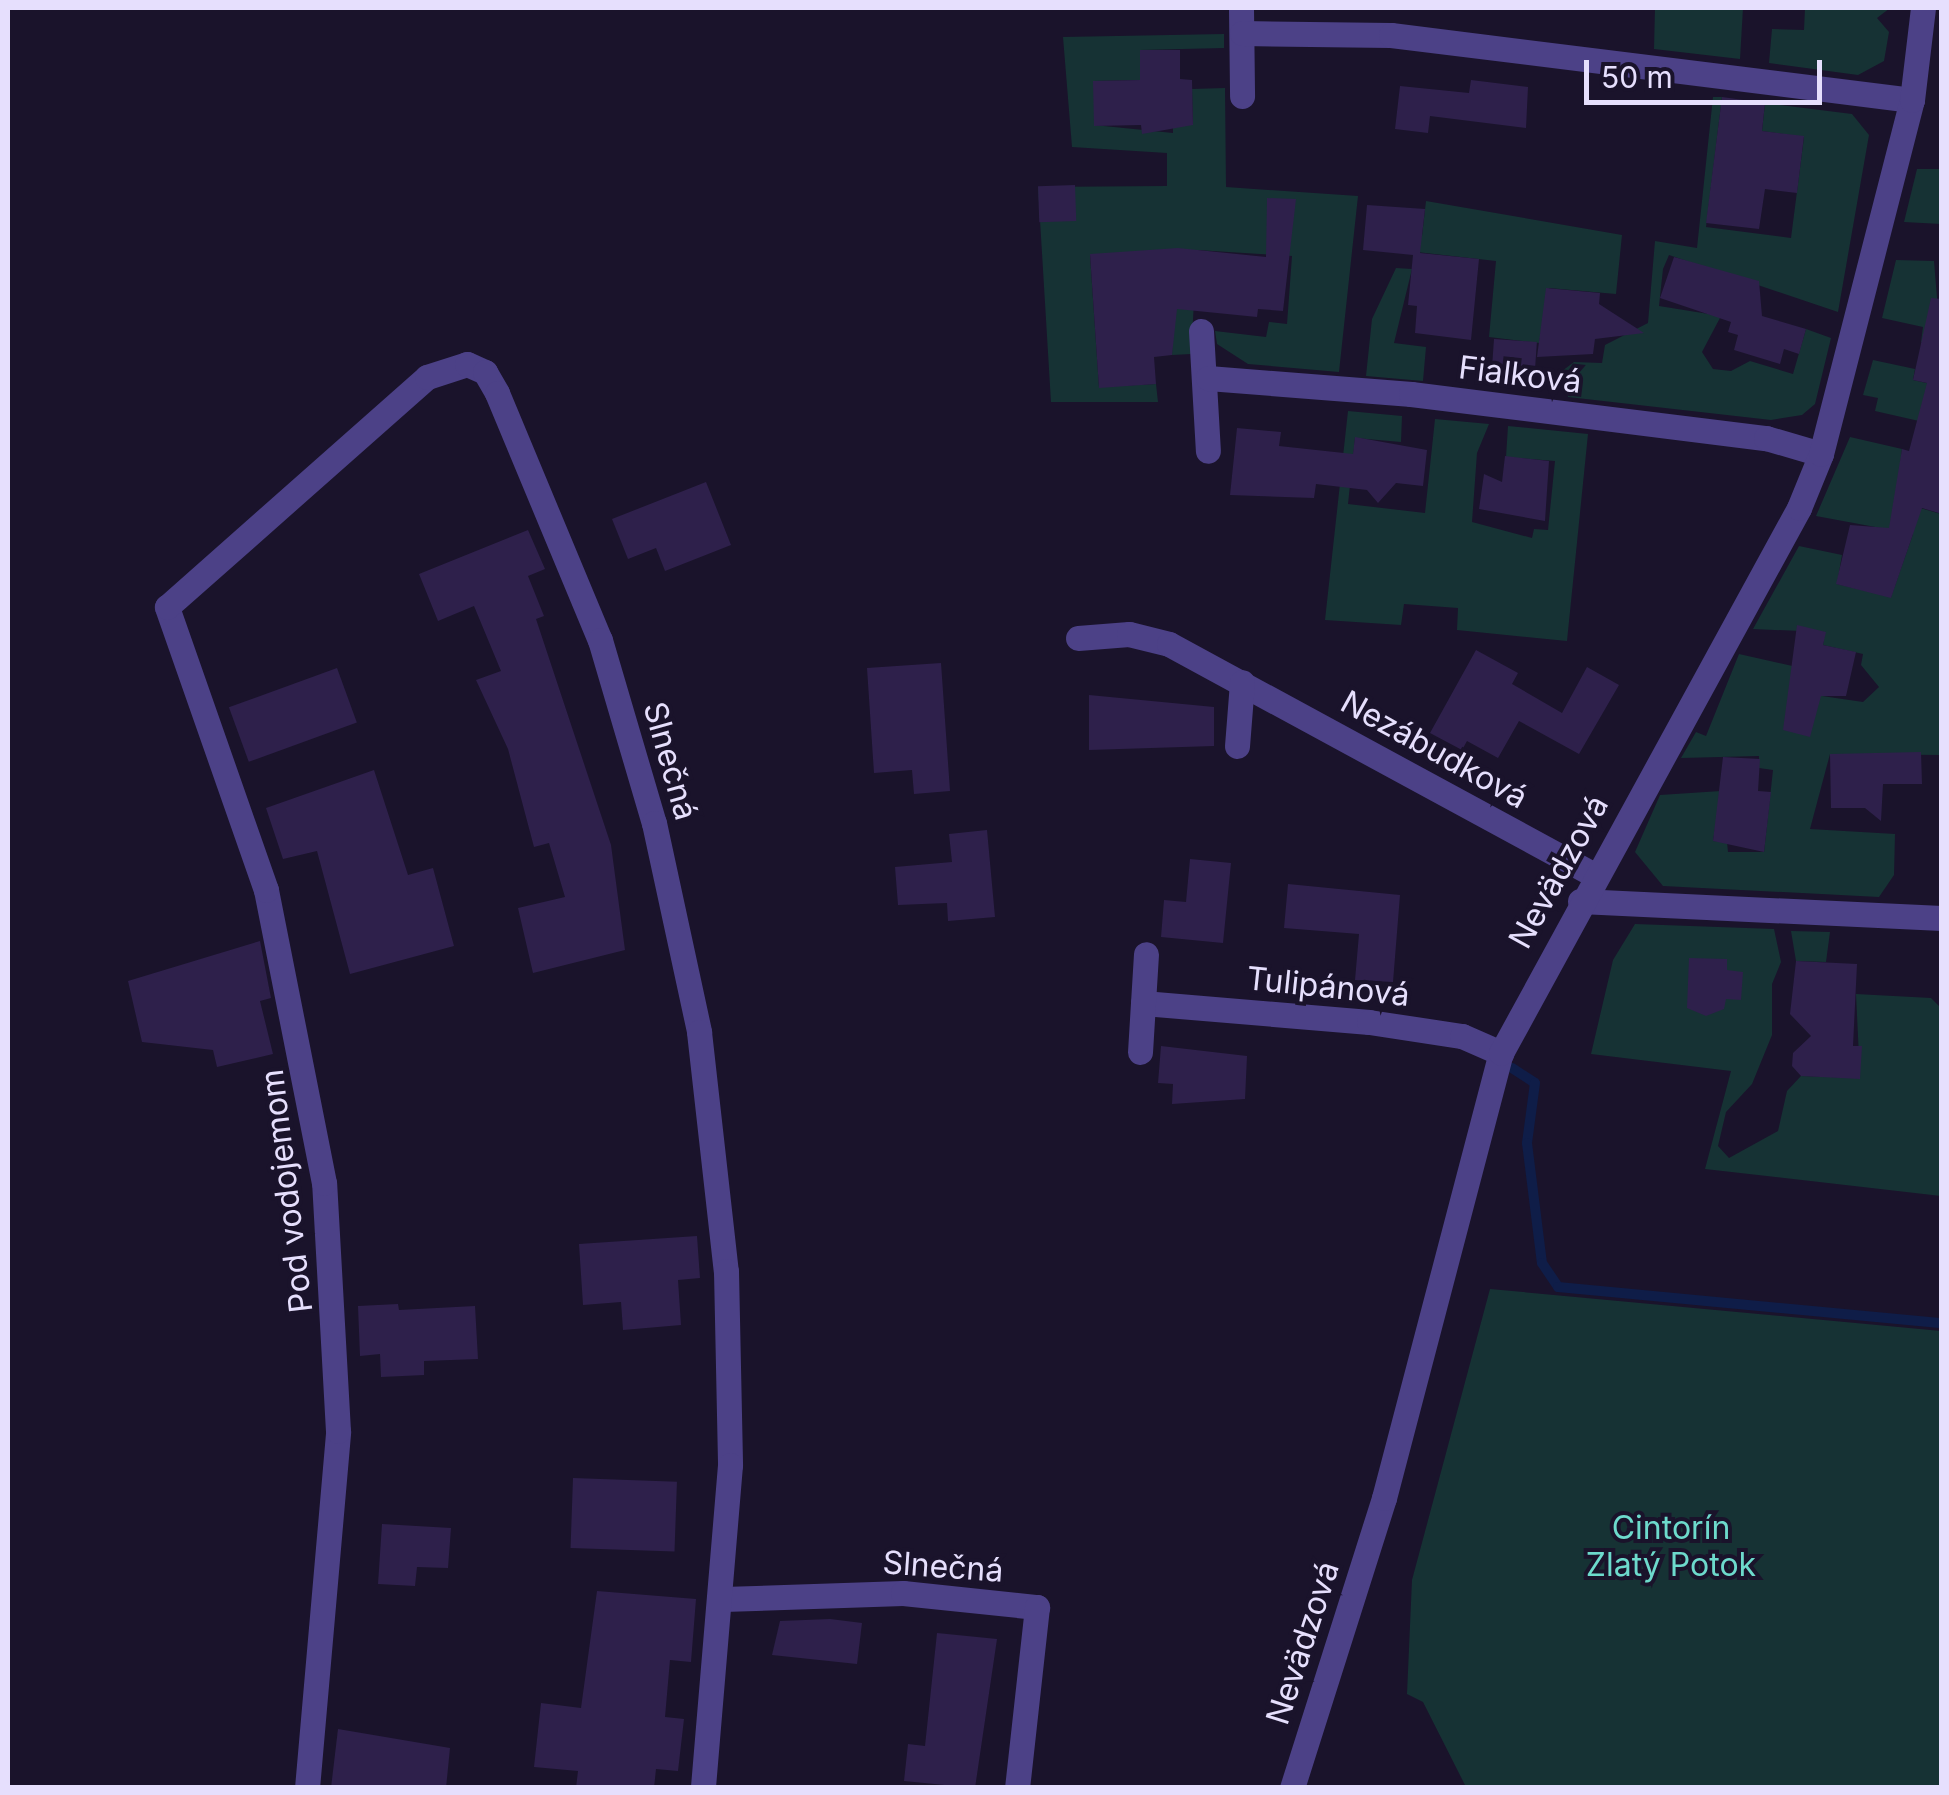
<!DOCTYPE html>
<meta charset="utf-8">
<style>
body{margin:0}
#map{position:relative;width:1949px;height:1795px;overflow:hidden;background:#1a132b;font-family:Inter,sans-serif}
div>[style]{position:absolute}
[style*='--x']{left:calc(var(--x)*1px);top:calc(var(--y)*1px);width:calc(var(--w)*1px);rotate:calc(var(--a)*1deg)}
.green>*{inset:0;background:#163234}
.stream>*{height:10px;margin:-5px;padding:0 5px;transform-origin:5px;border-radius:5px;background:#0f1d48}
.building>*{inset:0;background:#2e204b;transform-origin:0 0}
.minor>*{height:25px;margin:-12.5px;padding:0 12.5px;transform-origin:12.5px;border-radius:12.5px;background:#4c4187}
span{translate:-50% -50%;white-space:nowrap;text-align:center;line-height:1.15;-webkit-text-stroke:8px #1a132b;paint-order:stroke}
.street-label{font-size:32px;color:#e6dffd}
.park-label{font-size:32px;color:#6ddacc}
.frame{position:absolute;inset:0;border:10px solid #e6dffd;pointer-events:none}
.scale{position:absolute;left:1584px;top:60px;width:238px;height:45px;box-sizing:border-box;border:5px solid #e6dffd;border-top:0;padding-left:12px;font-size:30px;line-height:35px;white-space:nowrap;color:#e6dffd;-webkit-text-stroke:8px #1a132b;paint-order:stroke}
</style>
<div id="map">
<div class="green">
<i style="clip-path:polygon(1655px 8px,1743px 8px,1740px 59px,1654px 49px)"></i>
<i style="clip-path:polygon(1805px 8px,1890px 8px,1877px 18px,1889px 32px,1884px 61px,1858px 75px,1769px 63px,1772px 29px,1804px 30px)"></i>
<i style="clip-path:polygon(1224px 34px,1224px 48px,1140px 50px,1140px 80px,1094px 81px,1094px 125px,1173px 133px,1173px 124px,1193px 124px,1192px 89px,1225px 88px,1226px 187px,1358px 196px,1339px 372px,1248px 364px,1217px 344px,1215px 331px,1266px 337px,1269px 322px,1287px 324px,1292px 256px,1197px 250px,1191px 354px,1172px 355px,1174px 271px,1090px 255px,1099px 387px,1156px 384px,1158px 402px,1051px 402px,1038px 187px,1167px 186px,1167px 153px,1072px 147px,1063px 37px)"></i>
<i style="clip-path:polygon(1713px 97px,1722px 97px,1706px 227px,1791px 238px,1804px 137px,1762px 131px,1765px 103px,1852px 114px,1869px 135px,1838px 312px,1669px 255px,1663px 269px,1659px 306px,1721px 316px,1702px 352px,1713px 369px,1731px 371px,1750px 361px,1793px 374px,1806px 329px,1831px 338px,1815px 404px,1802px 415px,1771px 420px,1568px 397px,1562px 371px,1574px 362px,1602px 363px,1605px 345px,1648px 323px,1655px 241px,1697px 248px)"></i>
<i style="clip-path:polygon(1917px 169px,1941px 169px,1941px 224px,1904px 222px)"></i>
<i style="clip-path:polygon(1426px 201px,1622px 235px,1616px 294px,1549px 288px,1539px 343px,1489px 337px,1496px 261px,1408px 251px,1422px 236px)"></i>
<i style="clip-path:polygon(1896px 260px,1934px 261px,1941px 347px,1921px 342px,1923px 327px,1882px 318px)"></i>
<i style="clip-path:polygon(1396px 268px,1412px 269px,1394px 343px,1426px 347px,1423px 381px,1366px 376px,1372px 319px)"></i>
<i style="clip-path:polygon(1873px 360px,1915px 369px,1913px 380px,1935px 385px,1941px 426px,1875px 411px,1878px 398px,1863px 395px)"></i>
<i style="clip-path:polygon(1348px 411px,1402px 416px,1401px 442px,1355px 438px,1348px 504px,1425px 513px,1435px 419px,1489px 424px,1477px 453px,1472px 522px,1532px 538px,1534px 529px,1548px 530px,1555px 461px,1506px 457px,1508px 426px,1588px 434px,1567px 641px,1457px 630px,1458px 608px,1404px 604px,1401px 625px,1325px 620px)"></i>
<i style="clip-path:polygon(1850px 437px,1902px 449px,1896px 501px,1941px 514px,1941px 755px,1830px 754px,1810px 829px,1895px 834px,1894px 875px,1879px 897px,1663px 886px,1635px 852px,1660px 795px,1721px 791px,1713px 841px,1727px 842px,1728px 852px,1764px 852px,1773px 770px,1759px 768px,1759px 756px,1681px 758px,1696px 732px,1706px 736px,1739px 654px,1797px 667px,1822px 696px,1863px 702px,1879px 687px,1861px 665px,1863px 654px,1823px 645px,1825px 632px,1753px 629px,1799px 546px,1842px 555px,1837px 584px,1891px 597px,1913px 534px,1816px 516px)"></i>
<i style="clip-path:polygon(1635px 924px,1774px 929px,1781px 962px,1772px 984px,1772px 1035px,1752px 1084px,1726px 1112px,1718px 1146px,1729px 1158px,1778px 1131px,1787px 1091px,1801px 1076px,1860px 1078px,1856px 994px,1931px 998px,1941px 1008px,1941px 1196px,1705px 1169px,1731px 1071px,1591px 1054px,1613px 960px)"></i>
<i style="clip-path:polygon(1791px 931px,1830px 932px,1826px 962px,1796px 961px)"></i>
<i style="clip-path:polygon(1490px 1289px,1941px 1331px,1941px 1787px,1466px 1787px,1423px 1702px,1407px 1694px,1412px 1580px)"></i>
</div>
<div class="stream">
<i style="--x:1512;--y:1068;--w:27;--a:33"></i>
<i style="--x:1535;--y:1083;--w:61;--a:97.6"></i>
<i style="--x:1527;--y:1143;--w:121;--a:82.9"></i>
<i style="--x:1542;--y:1263;--w:29;--a:56"></i>
<i style="--x:1558;--y:1287;--w:386;--a:5.4"></i>
</div>
<div class="building">
<i style="clip-path:polygon(1140px 50px,1180px 50px,1180px 79px,1192px 80px,1193px 125px,1142px 134px,1141px 125px,1094px 126px,1093px 81px,1140px 80px)"></i>
<i style="clip-path:polygon(1471px 80px,1528px 87px,1526px 128px,1430px 116px,1428px 133px,1395px 129px,1400px 86px,1469px 93px)"></i>
<i style="clip-path:polygon(1722px 97px,1765px 103px,1762px 131px,1804px 136px,1797px 193px,1765px 189px,1759px 229px,1706px 223px)"></i>
<i style="left:1075px;top:185px;width:36px;height:37px;rotate:88deg"></i>
<i style="clip-path:polygon(1267px 198px,1296px 199px,1283px 311px,1258px 309px,1257px 317px,1177px 309px,1172px 355px,1154px 357px,1156px 384px,1099px 388px,1090px 254px,1178px 248px,1266px 257px)"></i>
<i style="clip-path:polygon(1367px 205px,1425px 209px,1420px 253px,1479px 259px,1471px 340px,1415px 333px,1417px 306px,1408px 305px,1413px 255px,1363px 250px)"></i>
<i style="clip-path:polygon(1674px 257px,1759px 281px,1762px 316px,1806px 329px,1799px 354px,1784px 349px,1780px 364px,1734px 350px,1738px 335px,1728px 332px,1731px 322px,1660px 298px)"></i>
<i style="clip-path:polygon(1546px 288px,1600px 293px,1599px 304px,1644px 333px,1595px 339px,1593px 354px,1537px 357px)"></i>
<i style="clip-path:polygon(1931px 298px,1942px 299px,1942px 514px,1922px 508px,1891px 598px,1836px 584px,1850px 525px,1889px 528px,1902px 449px,1909px 451px,1927px 383px,1913px 380px)"></i>
<i style="left:1494px;top:339px;width:43px;height:46px;rotate:4deg"></i>
<i style="clip-path:polygon(1237px 428px,1281px 432px,1279px 446px,1353px 454px,1355px 437px,1427px 450px,1423px 486px,1396px 483px,1378px 503px,1367px 490px,1316px 484px,1314px 498px,1230px 495px)"></i>
<i style="clip-path:polygon(1505px 456px,1549px 461px,1545px 521px,1479px 509px,1484px 474px,1502px 482px)"></i>
<i style="clip-path:polygon(706px 482px,731px 545px,665px 571px,656px 548px,628px 559px,612px 519px)"></i>
<i style="clip-path:polygon(528px 530px,545px 569px,528px 576px,544px 616px,536px 619px,611px 845px,625px 950px,533px 973px,518px 908px,565px 897px,549px 843px,534px 847px,508px 749px,476px 680px,501px 671px,474px 606px,438px 621px,419px 574px)"></i>
<i style="clip-path:polygon(1797px 625px,1826px 632px,1823px 645px,1856px 652px,1846px 696px,1821px 696px,1810px 737px,1783px 730px)"></i>
<i style="clip-path:polygon(1476px 650px,1518px 673px,1512px 684px,1562px 713px,1587px 667px,1619px 685px,1579px 754px,1519px 721px,1498px 758px,1467px 741px,1462px 750px,1430px 733px)"></i>
<i style="clip-path:polygon(941px 663px,950px 791px,914px 794px,912px 770px,874px 773px,867px 668px)"></i>
<i style="left:337px;top:668px;width:58px;height:115px;rotate:70deg"></i>
<i style="clip-path:polygon(1089px 695px,1214px 707px,1214px 746px,1089px 750px)"></i>
<i style="clip-path:polygon(1921px 752px,1922px 784px,1883px 784px,1881px 821px,1865px 808px,1831px 808px,1830px 754px)"></i>
<i style="clip-path:polygon(1723px 757px,1760px 759px,1758px 791px,1771px 792px,1764px 852px,1713px 841px)"></i>
<i style="clip-path:polygon(374px 770px,408px 875px,433px 868px,454px 946px,350px 974px,317px 851px,283px 859px,266px 808px)"></i>
<i style="clip-path:polygon(987px 830px,995px 917px,948px 921px,947px 903px,898px 905px,895px 867px,952px 862px,949px 834px)"></i>
<i style="clip-path:polygon(1190px 859px,1231px 863px,1223px 943px,1161px 937px,1164px 900px,1186px 902px)"></i>
<i style="clip-path:polygon(1288px 884px,1400px 895px,1393px 982px,1355px 980px,1359px 934px,1284px 928px)"></i>
<i style="clip-path:polygon(260px 941px,271px 998px,260px 1001px,273px 1054px,217px 1067px,213px 1050px,142px 1042px,128px 981px)"></i>
<i style="clip-path:polygon(1689px 958px,1727px 959px,1727px 970px,1743px 972px,1741px 1000px,1726px 999px,1724px 1009px,1706px 1016px,1687px 1008px)"></i>
<i style="clip-path:polygon(1796px 961px,1857px 964px,1853px 1046px,1862px 1046px,1860px 1079px,1801px 1076px,1792px 1066px,1793px 1053px,1811px 1036px,1790px 1014px)"></i>
<i style="clip-path:polygon(1161px 1046px,1247px 1056px,1245px 1099px,1172px 1104px,1173px 1084px,1158px 1083px)"></i>
<i style="clip-path:polygon(697px 1236px,700px 1278px,678px 1280px,681px 1325px,623px 1330px,621px 1302px,583px 1305px,579px 1244px)"></i>
<i style="clip-path:polygon(398px 1304px,399px 1310px,475px 1306px,478px 1359px,424px 1361px,424px 1375px,381px 1377px,380px 1354px,360px 1356px,358px 1306px)"></i>
<i style="left:573px;top:1478px;width:104px;height:70px;rotate:2deg"></i>
<i style="clip-path:polygon(382px 1524px,451px 1528px,448px 1568px,417px 1567px,415px 1586px,378px 1584px)"></i>
<i style="clip-path:polygon(597px 1591px,696px 1599px,691px 1662px,670px 1660px,665px 1717px,684px 1719px,678px 1771px,656px 1769px,654px 1788px,576px 1788px,578px 1771px,534px 1767px,541px 1703px,581px 1708px)"></i>
<i style="clip-path:polygon(830px 1619px,862px 1623px,857px 1664px,772px 1655px,780px 1621px)"></i>
<i style="clip-path:polygon(937px 1633px,997px 1639px,975px 1788px,904px 1781px,908px 1744px,925px 1746px)"></i>
<i style="clip-path:polygon(338px 1729px,450px 1748px,446px 1788px,331px 1788px)"></i>
</div>
<div class="minor">
<i style="--x:1241;--y:8;--w:88;--a:89.3"></i>
<i style="--x:1242;--y:33;--w:149;--a:0.8"></i>
<i style="--x:1391;--y:35;--w:525;--a:7.11"></i>
<i style="--x:1201;--y:331;--w:120;--a:86.7"></i>
<i style="--x:1208;--y:378;--w:204;--a:4.5"></i>
<i style="--x:1411;--y:394;--w:358;--a:7.1"></i>
<i style="--x:1766;--y:438;--w:57;--a:16.2"></i>
<i style="--x:1078;--y:638;--w:51;--a:-4.5"></i>
<i style="--x:1129;--y:634;--w:41;--a:14"></i>
<i style="--x:1169;--y:644;--w:485;--a:28.5"></i>
<i style="--x:1237;--y:746;--w:64;--a:-85.5"></i>
<i style="--x:1580;--y:901;--w:362;--a:2.7"></i>
<i style="--x:1143;--y:1003;--w:227;--a:4.8"></i>
<i style="--x:1369;--y:1022;--w:94;--a:8.6"></i>
<i style="--x:1462;--y:1036;--w:43;--a:23.6"></i>
<i style="--x:1140;--y:1052;--w:98;--a:-86.5"></i>
<i style="--x:723;--y:1599;--w:180;--a:-1.9"></i>
<i style="--x:903;--y:1593;--w:135;--a:6"></i>
<i style="--x:1037;--y:1607;--w:182;--a:96.3"></i>
<i style="--x:307;--y:1788;--w:358;--a:-85"></i>
<i style="--x:338;--y:1431;--w:248;--a:-93.2"></i>
<i style="--x:324;--y:1183;--w:299;--a:-101.2"></i>
<i style="--x:266;--y:890;--w:300;--a:-109.3"></i>
<i style="--x:167;--y:607;--w:347;--a:-41.5"></i>
<i style="--x:427;--y:377;--w:42;--a:-18"></i>
<i style="--x:467;--y:364;--w:20;--a:24"></i>
<i style="--x:485;--y:372;--w:24;--a:60"></i>
<i style="--x:497;--y:393;--w:268;--a:67.4"></i>
<i style="--x:600;--y:640;--w:191;--a:73.6"></i>
<i style="--x:654;--y:823;--w:214;--a:77.8"></i>
<i style="--x:699;--y:1032;--w:241;--a:83.6"></i>
<i style="--x:726;--y:1271;--w:194;--a:88.8"></i>
<i style="--x:730;--y:1465;--w:324;--a:94.8"></i>
<i style="--x:1292;--y:1788;--w:304;--a:-72.4"></i>
<i style="--x:1384;--y:1498;--w:460;--a:-75.3"></i>
<i style="--x:1501;--y:1053;--w:621;--a:-61.33"></i>
<i style="--x:1799;--y:508;--w:58;--a:-67.8"></i>
<i style="--x:1821;--y:454;--w:366;--a:-75.6"></i>
<i style="--x:1912;--y:100;--w:93;--a:-83.2"></i>
</div>
<div class="street-label">
<span style="left:1520px;top:375px;rotate:7deg">Fialková</span>
<span style="left:1434px;top:750px;rotate:29deg">Nezábudková</span>
<span style="left:670px;top:761px;rotate:74deg">Slnečná</span>
<span style="left:1559px;top:872px;rotate:-61deg">Nevädzová</span>
<span style="left:1328px;top:987px;rotate:6deg">Tulipánová</span>
<span style="left:287px;top:1191px;rotate:-97deg">Pod vodojemom</span>
<span style="left:943px;top:1567px;rotate:4deg">Slnečná</span>
<span style="left:1303px;top:1643px;rotate:-72deg">Nevädzová</span>
</div>
<div class="park-label">
<span style="left:1671px;top:1547px">Cintorín<br>Zlatý Potok</span>
</div>
<div class="frame"></div>
<div class="scale">50 m</div>
</div>
